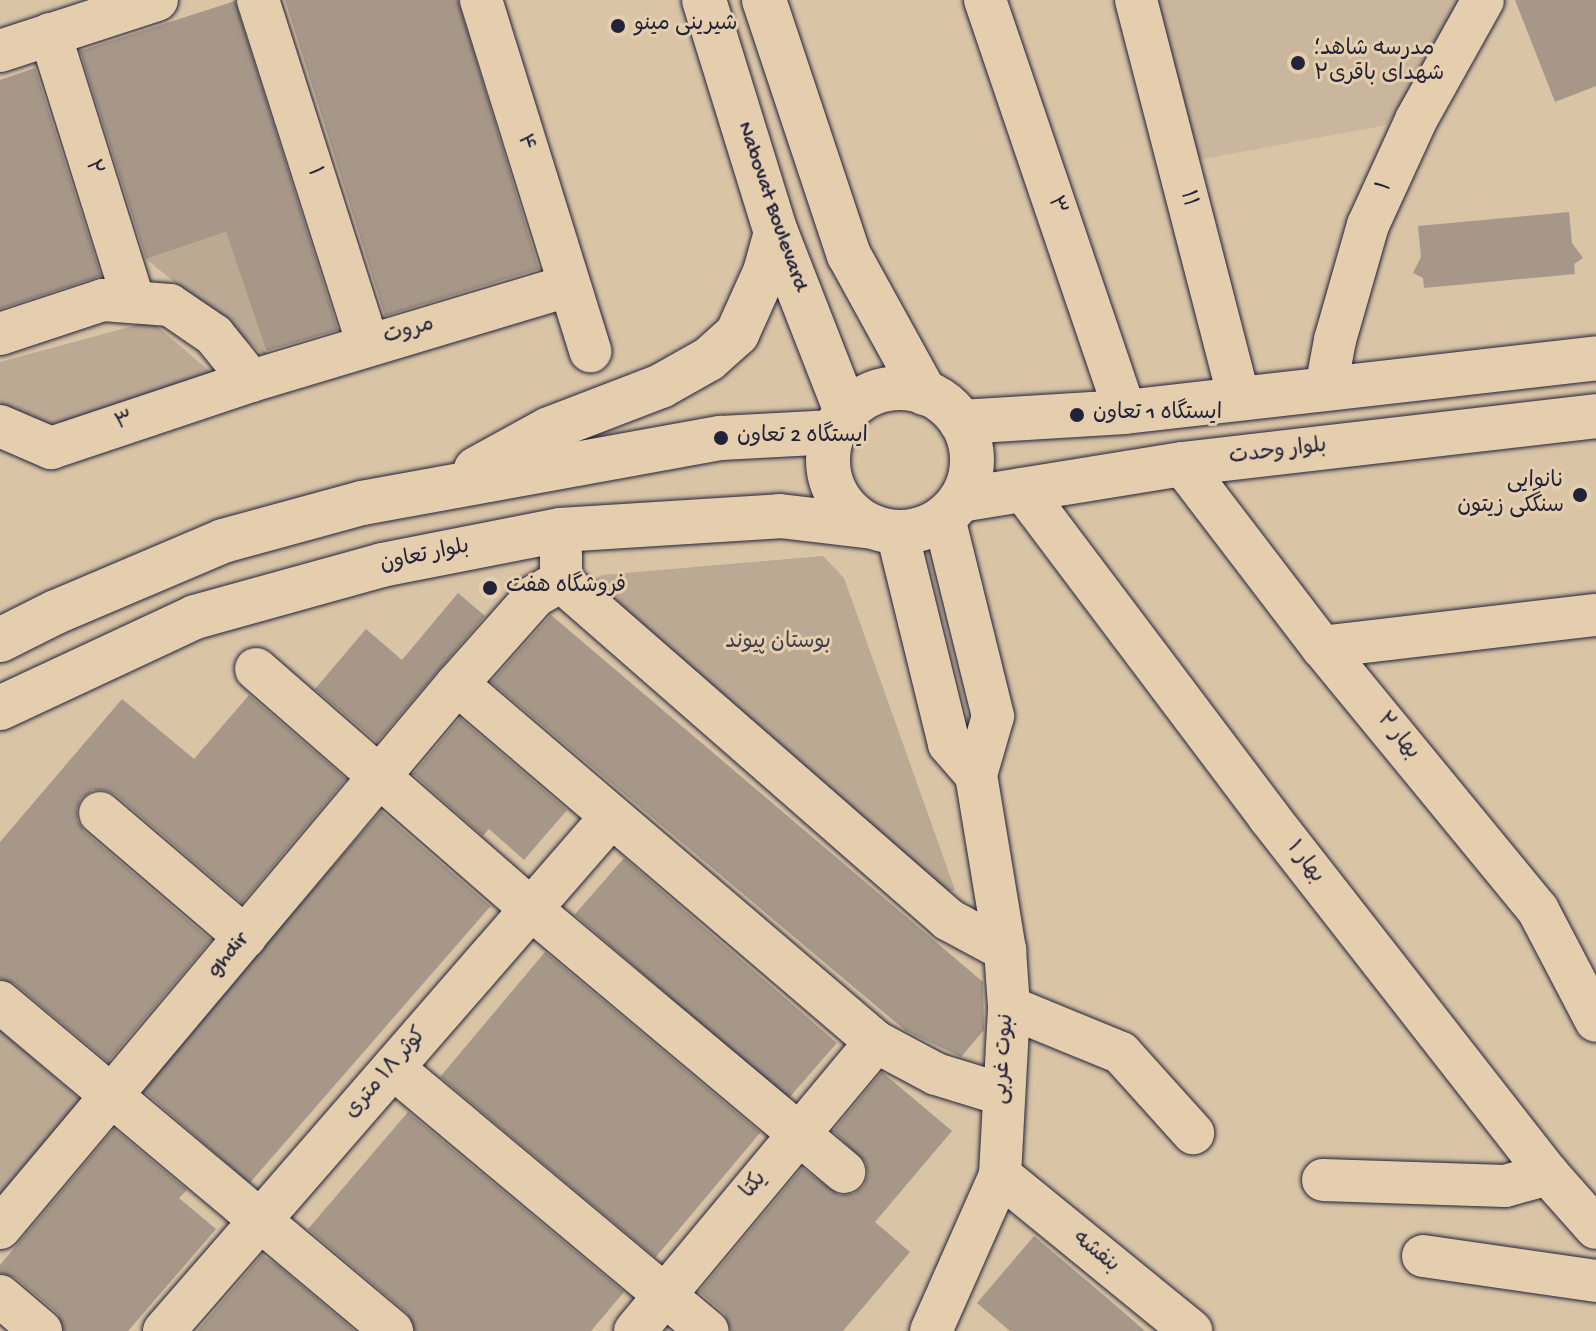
<!DOCTYPE html>
<meta charset="utf-8">
<style>
body{margin:0}
#map{position:relative;width:1596px;height:1331px;overflow:hidden;background:#d9c4a6;font-family:"Gochi Hand","Playpen Sans Arabic",sans-serif}
div>[style]{position:absolute}
[style*='--x']{left:calc(var(--x)*1px);top:calc(var(--y)*1px);width:calc(var(--w)*1px);rotate:calc(var(--a)*1deg)}
.built>*{inset:0;background:#cab69d}
.green>*{inset:0;background:#bba994}
.building>*{inset:0;background:#a69788;transform-origin:0 0}
.roads{filter:drop-shadow(0 0 2px #22223b) drop-shadow(0 0 2px #22223b)}
.minor>*{height:42px;margin:-21px;padding:0 21px;transform-origin:21px;border-radius:21px;background:#e5cead}
.major>*{height:44px;margin:-22px;padding:0 22px;transform-origin:22px;border-radius:22px;background:#e5cead}
.major>.ring{margin:-22px;padding:0;box-sizing:content-box;background:none;border:44px solid #e5cead;border-radius:50%}
.dots>*{width:22px;height:22px;translate:-50% -50%;box-sizing:border-box;border:4px solid #e5cead;border-radius:50%}
span{translate:-50% -50%;white-space:nowrap;text-align:center;line-height:1.15;-webkit-text-stroke:6px #e5cead;paint-order:stroke}
.poi-label{font-size:22px;color:#22223b}
.left{translate:0 -50%;text-align:left}
.right{translate:-100% -50%;text-align:right}
.street-label{font-size:22px;color:#22223b}
.park-label{font-size:22px;color:#413d4d}
</style>
<div id="map">
<div class="built">
<i style="clip-path:polygon(1153px 0,1465px 0,1387px 125px,1197px 160px)"></i>
</div>
<div class="green">
<i style="clip-path:polygon(226px 232px,268px 358px,146px 259px)"></i>
<i style="clip-path:polygon(151px 321px,214px 375px,49px 428px,6px 414px,0 401px,0 362px)"></i>
<i style="clip-path:polygon(823px 556px,844px 578px,955px 890px,939px 894px,583px 586px,602px 575px)"></i>
<i style="clip-path:polygon(0 1030px,85px 1104px,0 1203px)"></i>
</div>
<div class="building">
<i style="clip-path:polygon(285px 0,458px 0,539px 269px,385px 316px)"></i>
<i style="clip-path:polygon(1515px 0,1596px 0,1596px 86px,1555px 102px)"></i>
<i style="clip-path:polygon(235px 1px,338px 330px,266px 351px,226px 232px,146px 259px,80px 51px)"></i>
<i style="clip-path:polygon(35px 68px,101px 276px,0 309px,0 80px)"></i>
<i style="clip-path:polygon(1569px 212px,1572px 243px,1583px 258px,1574px 264px,1575px 274px,1424px 288px,1423px 278px,1413px 273px,1421px 257px,1418px 226px)"></i>
<i style="clip-path:polygon(458px 593px,485px 616px,377px 742px,315px 689px,366px 629px,402px 660px)"></i>
<i style="clip-path:polygon(551px 615px,983px 982px,984px 1030px,961px 1057px,906px 1031px,491px 682px)"></i>
<i style="clip-path:polygon(249px 695px,346px 779px,242px 903px,116px 795px,105px 790px,93px 790px,81px 798px,77px 808px,77px 820px,84px 831px,211px 940px,108px 1062px,15px 984px,0 979px,0 842px,122px 699px,194px 759px)"></i>
<i style="clip-path:polygon(460px 718px,567px 810px,524px 860px,489px 829px,483px 836px,413px 774px)"></i>
<i style="left:381px;top:811px;width:145px;height:367px;rotate:41deg"></i>
<i style="left:624px;top:858px;width:282px;height:75px;rotate:41deg"></i>
<i style="left:545px;top:952px;width:281px;height:163px;rotate:40deg"></i>
<i style="clip-path:polygon(882px 1072px,952px 1131px,875px 1222px,910px 1252px,843px 1331px,731px 1331px,724px 1313px,699px 1292px,802px 1168px,839px 1195px,853px 1194px,863px 1187px,868px 1175px,866px 1163px,833px 1131px)"></i>
<i style="clip-path:polygon(408px 1112px,624px 1292px,591px 1331px,415px 1331px,407px 1313px,308px 1229px)"></i>
<i style="clip-path:polygon(114px 1129px,187px 1190px,179px 1198px,216px 1229px,128px 1331px,64px 1331px,57px 1313px,16px 1278px,0 1273px,0 1265px)"></i>
<i style="clip-path:polygon(1034px 1236px,1106px 1297px,1145px 1331px,1010px 1331px,977px 1303px)"></i>
<i style="clip-path:polygon(262px 1255px,277px 1265px,355px 1331px,197px 1331px)"></i>
</div>
<div class="roads">
<div class="minor">
<i style="--x:258;--y:0;--w:361;--a:72.3"></i>
<i style="--x:481;--y:0;--w:368;--a:72.7"></i>
<i style="--x:985;--y:0;--w:435;--a:71.2"></i>
<i style="--x:1136;--y:0;--w:411;--a:75.5"></i>
<i style="--x:50;--y:34;--w:281;--a:72.6"></i>
<i style="--x:0;--y:51;--w:165;--a:-18"></i>
<i style="--x:0;--y:334;--w:108;--a:-18.3"></i>
<i style="--x:103;--y:300;--w:67;--a:4.3"></i>
<i style="--x:170;--y:305;--w:53;--a:34.3"></i>
<i style="--x:214;--y:335;--w:59;--a:51.2"></i>
<i style="--x:1326;--y:388;--w:49;--a:-79.4"></i>
<i style="--x:1335;--y:340;--w:120;--a:-74"></i>
<i style="--x:1368;--y:225;--w:115;--a:-65.4"></i>
<i style="--x:1416;--y:120;--w:137;--a:-60.8"></i>
<i style="--x:0;--y:426;--w:56;--a:23.3"></i>
<i style="--x:51;--y:448;--w:211;--a:-18.5"></i>
<i style="--x:251;--y:381;--w:330;--a:-16.7"></i>
<i style="--x:1182;--y:464;--w:230;--a:52.6"></i>
<i style="--x:1322;--y:647;--w:340;--a:50.6"></i>
<i style="--x:1538;--y:910;--w:125;--a:62.4"></i>
<i style="--x:1022;--y:489;--w:411;--a:53"></i>
<i style="--x:1269;--y:817;--w:453;--a:52"></i>
<i style="--x:1548;--y:1174;--w:72;--a:48.4"></i>
<i style="--x:897;--y:532;--w:218;--a:76.2"></i>
<i style="--x:949;--y:744;--w:41;--a:48.9"></i>
<i style="--x:561;--y:553;--w:28;--a:90"></i>
<i style="--x:561;--y:581;--w:515;--a:41.14"></i>
<i style="--x:949;--y:920;--w:64;--a:28.2"></i>
<i style="--x:1322;--y:647;--w:276;--a:-6.7"></i>
<i style="--x:256;--y:669;--w:365;--a:41.1"></i>
<i style="--x:531;--y:909;--w:409;--a:40"></i>
<i style="--x:457;--y:684;--w:551;--a:40.51"></i>
<i style="--x:876;--y:1042;--w:68;--a:28.1"></i>
<i style="--x:936;--y:1074;--w:68;--a:17.1"></i>
<i style="--x:100;--y:813;--w:191;--a:40.5"></i>
<i style="--x:0;--y:1002;--w:512;--a:40.01"></i>
<i style="--x:1009;--y:1007;--w:121;--a:22.3"></i>
<i style="--x:1121;--y:1053;--w:108;--a:48"></i>
<i style="--x:393;--y:1068;--w:410;--a:39.9"></i>
<i style="--x:1000;--y:1175;--w:247;--a:39.2"></i>
<i style="--x:1323;--y:1180;--w:182;--a:1.9"></i>
<i style="--x:1505;--y:1186;--w:45;--a:-15.6"></i>
<i style="--x:0;--y:1228;--w:710;--a:-49.97"></i>
<i style="--x:457;--y:684;--w:118;--a:-48.4"></i>
<i style="--x:535;--y:596;--w:30;--a:-30"></i>
<i style="--x:1423;--y:1256;--w:175;--a:8.2"></i>
<i style="--x:0;--y:1296;--w:54;--a:40.5"></i>
<i style="--x:164;--y:1331;--w:681;--a:-48.99"></i>
<i style="--x:635;--y:1331;--w:376;--a:-50.2"></i>
<i style="--x:931;--y:1331;--w:171;--a:-66.1"></i>
<i style="--x:1000;--y:1175;--w:168;--a:-86.9"></i>
<i style="--x:1009;--y:1007;--w:57;--a:-94"></i>
<i style="--x:1005;--y:950;--w:177;--a:-99.4"></i>
<i style="--x:976;--y:775;--w:61;--a:-73.9"></i>
<i style="--x:993;--y:716;--w:204;--a:-103.9"></i>
</div>
<div class="major">
<i style="--x:704;--y:0;--w:243;--a:72.8"></i>
<i style="--x:776;--y:232;--w:193;--a:68.7"></i>
<i style="--x:764;--y:0;--w:269;--a:71.6"></i>
<i style="--x:849;--y:255;--w:158;--a:61.2"></i>
<i class="ring" style="left:828px;top:388px;width:100px;height:100px"></i>
<i style="--x:961;--y:422;--w:164;--a:-3.5"></i>
<i style="--x:1125;--y:412;--w:474;--a:-6.5"></i>
<i style="--x:476;--y:469;--w:83;--a:-28.7"></i>
<i style="--x:549;--y:429;--w:120;--a:-21"></i>
<i style="--x:661;--y:386;--w:55;--a:-29.4"></i>
<i style="--x:709;--y:359;--w:38;--a:-42"></i>
<i style="--x:737;--y:334;--w:68;--a:-65.7"></i>
<i style="--x:765;--y:272;--w:41;--a:-74.6"></i>
<i style="--x:960;--y:500;--w:225;--a:-9.2"></i>
<i style="--x:1182;--y:464;--w:417;--a:-6.6"></i>
<i style="--x:0;--y:640;--w:63;--a:-26.6"></i>
<i style="--x:56;--y:612;--w:181;--a:-23"></i>
<i style="--x:223;--y:541;--w:144;--a:-15.3"></i>
<i style="--x:362;--y:503;--w:365;--a:-10.3"></i>
<i style="--x:721;--y:438;--w:113;--a:-3"></i>
<i style="--x:0;--y:708;--w:215;--a:-25"></i>
<i style="--x:195;--y:617;--w:194;--a:-15.5"></i>
<i style="--x:382;--y:565;--w:181;--a:-11.1"></i>
<i style="--x:560;--y:530;--w:220;--a:-3.6"></i>
<i style="--x:780;--y:516;--w:94;--a:6.7"></i>
</div>
</div>
<div class="dots">
<i style="left:618px;top:26px;background:#22223b"></i>
<i style="left:1298px;top:63px;background:#22223b"></i>
<i style="left:1077px;top:415px;background:#22223b"></i>
<i style="left:721px;top:438px;background:#22223b"></i>
<i style="left:1580px;top:495px;background:#22223b"></i>
<i style="left:490px;top:588px;background:#22223b"></i>
</div>
<div class="poi-label">
<span class="left" style="left:634px;top:26px">شیرینی مینو</span>
<span class="left" style="left:1314px;top:63px">مدرسه شاهد؛<br>شهدای باقری۲</span>
<span class="left" style="left:1093px;top:415px">ایستگاه 1 تعاون</span>
<span class="left" style="left:737px;top:438px">ایستگاه 2 تعاون</span>
<span class="right" style="left:1564px;top:495px">نانوایی<br>سنگکی زیتون</span>
<span class="left" style="left:506px;top:588px">فروشگاه هفت</span>
</div>
<div class="street-label">
<span style="left:524px;top:143px;rotate:73deg">۴</span>
<span style="left:92px;top:168px;rotate:72deg">۲</span>
<span style="left:313px;top:172px;rotate:72deg">۱</span>
<span style="left:1386px;top:187px;rotate:-66deg">۱</span>
<span style="left:1187px;top:199px;rotate:76deg">۱۱</span>
<span style="left:1055px;top:206px;rotate:71deg">۳</span>
<span style="left:771px;top:207px;rotate:71deg">Nabovat Boulevard</span>
<span style="left:409px;top:332px;rotate:-16deg">مروت</span>
<span style="left:125px;top:423px;rotate:-19deg">۳</span>
<span style="left:1278px;top:453px;rotate:-7deg">بلوار وحدت</span>
<span style="left:425px;top:557px;rotate:-12deg">بلوار تعاون</span>
<span style="left:1397px;top:737px;rotate:50deg">بهار ۲</span>
<span style="left:1304px;top:863px;rotate:52deg">بهار ۱</span>
<span style="left:229px;top:956px;rotate:-49deg">ghdir</span>
<span style="left:1005px;top:1059px;rotate:-86deg">نبوت غربی</span>
<span style="left:387px;top:1074px;rotate:-49deg">کوثر ۱۸ متری</span>
<span style="left:755px;top:1186px;rotate:-50deg">یکتا</span>
<span style="left:1095px;top:1253px;rotate:39deg">بنفشه</span>
</div>
<div class="park-label">
<span style="left:778px;top:644px">بوستان پیوند</span>
</div>
</div>
